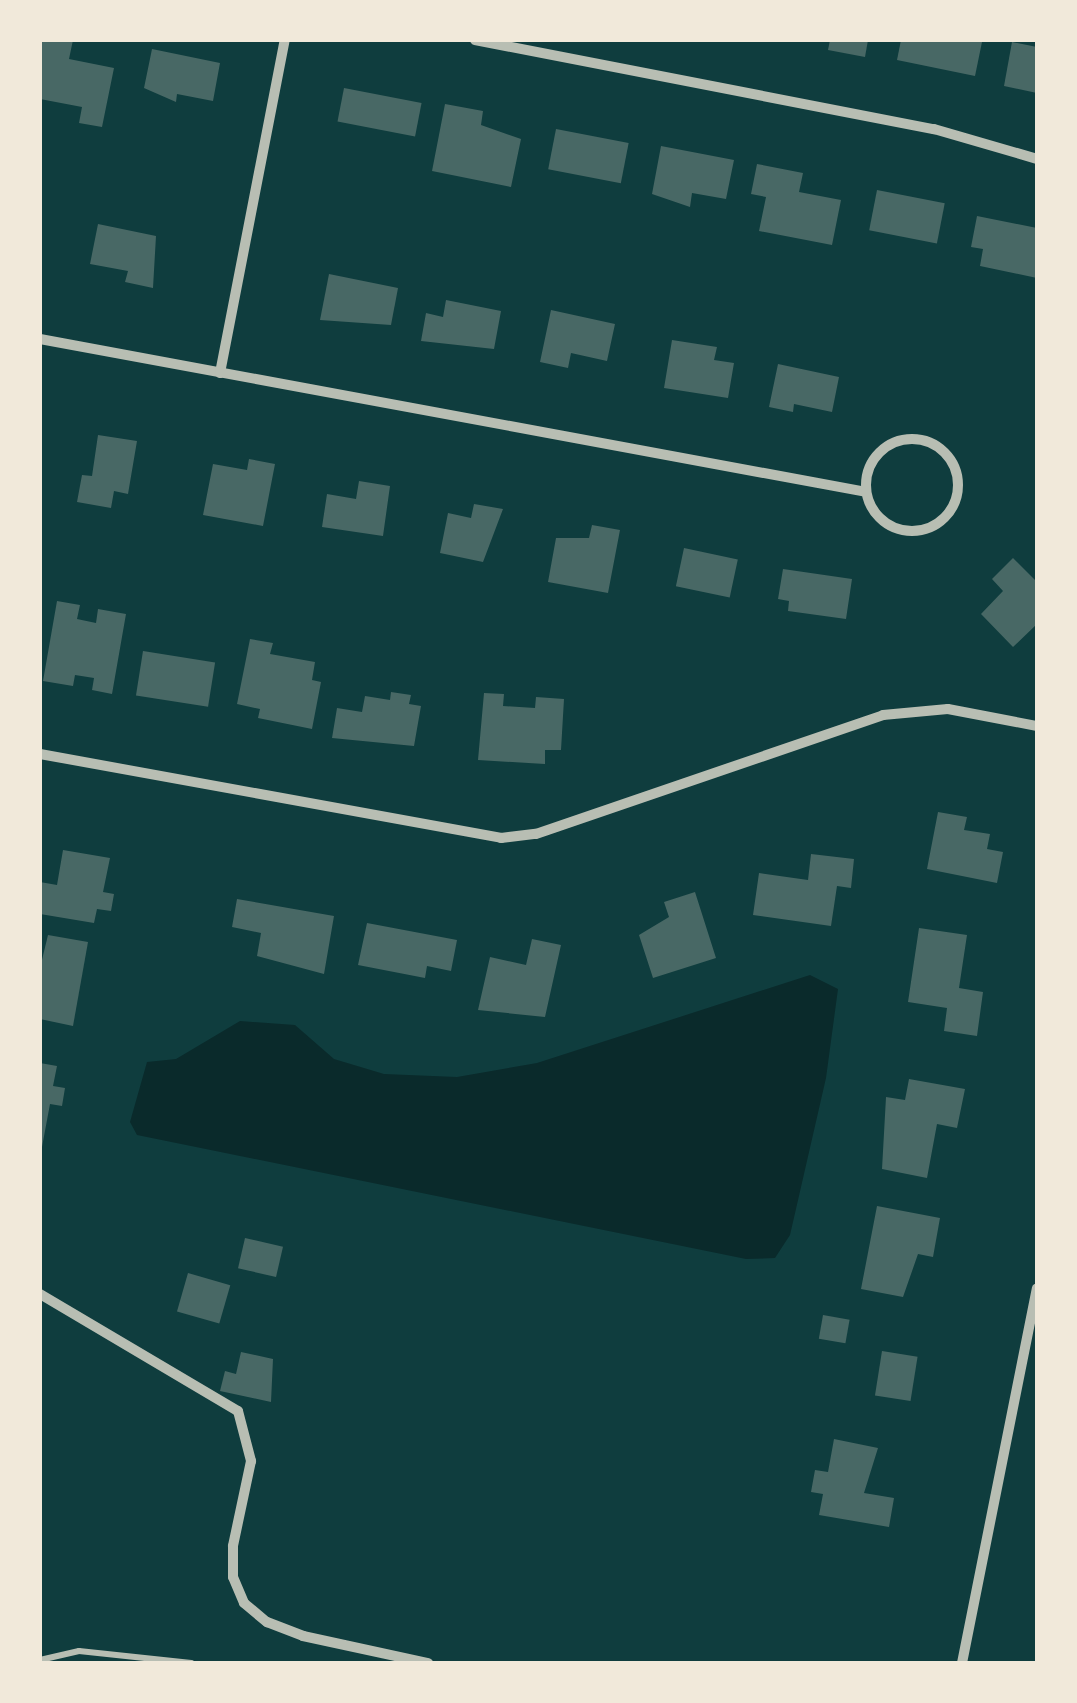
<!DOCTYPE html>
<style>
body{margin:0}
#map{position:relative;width:1077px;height:1703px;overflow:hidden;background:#0f3d3e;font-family:Quicksand,sans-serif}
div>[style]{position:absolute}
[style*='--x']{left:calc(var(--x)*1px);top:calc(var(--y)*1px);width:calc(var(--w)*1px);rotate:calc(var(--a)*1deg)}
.water>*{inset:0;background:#0a2a2b}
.building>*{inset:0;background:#486865;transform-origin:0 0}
.service>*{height:6px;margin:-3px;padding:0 3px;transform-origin:3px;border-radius:3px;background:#b8beb3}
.minor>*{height:10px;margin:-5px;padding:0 5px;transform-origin:5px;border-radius:5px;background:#b8beb3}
.minor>.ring{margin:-5px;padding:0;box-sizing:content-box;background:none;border:10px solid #b8beb3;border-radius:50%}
span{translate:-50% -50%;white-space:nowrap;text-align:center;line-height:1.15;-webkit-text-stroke:9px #f1e9da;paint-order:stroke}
.frame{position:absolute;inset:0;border:42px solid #f1e9da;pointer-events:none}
</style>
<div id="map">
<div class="water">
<i style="clip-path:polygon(810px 975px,838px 989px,826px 1078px,790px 1235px,775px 1258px,746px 1259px,137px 1135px,130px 1122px,147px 1062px,176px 1059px,240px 1021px,295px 1025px,334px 1059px,384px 1074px,457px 1077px,537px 1063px)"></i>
</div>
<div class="building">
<i style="clip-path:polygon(40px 40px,73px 40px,69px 59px,114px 68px,102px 127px,79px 123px,82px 107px,40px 99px)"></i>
<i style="clip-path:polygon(830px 40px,868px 40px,865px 57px,828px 50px)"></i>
<i style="clip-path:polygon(901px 40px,982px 42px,975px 76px,897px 60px)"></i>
<i style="clip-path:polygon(1012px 42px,1037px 47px,1037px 93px,1004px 86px)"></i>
<i style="clip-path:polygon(152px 49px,220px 63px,213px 101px,177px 94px,176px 102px,144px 88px)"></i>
<i style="left:344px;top:88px;width:79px;height:34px;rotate:11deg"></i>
<i style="clip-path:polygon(445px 104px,483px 111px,481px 125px,521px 139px,511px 187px,432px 171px)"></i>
<i style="left:556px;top:129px;width:74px;height:41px;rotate:11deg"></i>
<i style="clip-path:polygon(661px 146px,734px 160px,726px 199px,692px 193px,690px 207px,652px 194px)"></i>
<i style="clip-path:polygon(757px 164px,803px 173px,799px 192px,841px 200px,832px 245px,759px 231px,766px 197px,751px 194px)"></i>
<i style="left:877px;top:190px;width:69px;height:41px;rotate:11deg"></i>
<i style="clip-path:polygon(977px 216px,1037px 228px,1037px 278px,980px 266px,983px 249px,971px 247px)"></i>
<i style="clip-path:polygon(98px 224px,156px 236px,153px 288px,125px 282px,128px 271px,90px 264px)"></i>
<i style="clip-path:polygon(329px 274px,398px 288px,391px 325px,320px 320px)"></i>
<i style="clip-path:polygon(446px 300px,501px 311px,494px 349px,421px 341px,426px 313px,443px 317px)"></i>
<i style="clip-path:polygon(551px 310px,615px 324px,607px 361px,571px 353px,568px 368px,540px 362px)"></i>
<i style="clip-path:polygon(672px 340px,717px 347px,714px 360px,734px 363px,728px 398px,664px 388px)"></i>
<i style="clip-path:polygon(778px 364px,839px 377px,832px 412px,794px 404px,793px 412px,769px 407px)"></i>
<i style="clip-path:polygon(98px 435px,137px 441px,128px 494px,114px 491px,111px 508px,77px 502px,82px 475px,92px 476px)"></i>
<i style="clip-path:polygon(249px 459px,275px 464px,263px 526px,203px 515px,213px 464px,247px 470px)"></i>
<i style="clip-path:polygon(359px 481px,390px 486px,383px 536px,322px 527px,327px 494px,356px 499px)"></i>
<i style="clip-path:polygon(474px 504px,503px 509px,483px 562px,440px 553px,448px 513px,471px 518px)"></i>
<i style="clip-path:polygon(592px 525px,620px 530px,608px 593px,548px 582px,556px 538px,589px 538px)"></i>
<i style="left:684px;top:548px;width:55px;height:39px;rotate:12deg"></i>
<i style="clip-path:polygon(1013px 558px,1037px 582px,1037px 624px,1013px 647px,981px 614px,1003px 591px,992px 579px)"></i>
<i style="clip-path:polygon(783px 569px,852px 579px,846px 619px,788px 611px,789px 601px,778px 599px)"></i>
<i style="clip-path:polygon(57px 601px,80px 605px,77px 619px,96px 623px,98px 609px,126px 614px,112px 694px,92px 690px,94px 678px,75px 675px,73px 686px,43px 681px)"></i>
<i style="clip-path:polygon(250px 639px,273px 643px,270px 654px,315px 662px,312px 680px,321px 682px,312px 729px,258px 718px,260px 709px,237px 704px)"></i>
<i style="left:143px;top:651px;width:73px;height:45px;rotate:9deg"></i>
<i style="clip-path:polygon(391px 692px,411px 695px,409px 704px,421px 706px,414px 746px,332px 738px,337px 708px,362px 712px,365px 696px,390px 700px)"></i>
<i style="clip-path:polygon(484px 693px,504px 694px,503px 706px,535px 708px,536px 697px,564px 699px,561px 750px,545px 750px,545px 764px,478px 760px)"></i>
<i style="clip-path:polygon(938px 812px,967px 817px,964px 830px,990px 834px,987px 849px,1003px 852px,997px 883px,927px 869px)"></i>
<i style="clip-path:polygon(63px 850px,110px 858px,103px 892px,114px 894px,111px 911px,97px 909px,94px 923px,40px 914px,40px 882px,57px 885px)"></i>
<i style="clip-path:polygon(811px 854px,854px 859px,851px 888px,837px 886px,831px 926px,753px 915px,759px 873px,808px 880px)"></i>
<i style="clip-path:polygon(695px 892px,716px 958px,653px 978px,639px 935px,669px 917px,664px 902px)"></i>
<i style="clip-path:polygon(237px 899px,334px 916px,324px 974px,257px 956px,261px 933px,232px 927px)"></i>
<i style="clip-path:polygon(367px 923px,457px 940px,451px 971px,427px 966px,425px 978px,358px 965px)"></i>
<i style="clip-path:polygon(919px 928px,967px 935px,959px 988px,983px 992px,977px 1036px,944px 1031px,947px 1008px,908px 1002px)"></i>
<i style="clip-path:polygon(48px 935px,88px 942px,73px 1026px,40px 1019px,40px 968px)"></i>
<i style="clip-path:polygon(532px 939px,561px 945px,545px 1017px,478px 1010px,490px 957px,526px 965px)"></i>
<i style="clip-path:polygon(40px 1063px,57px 1066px,53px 1086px,65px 1088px,62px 1106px,50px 1104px,42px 1147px)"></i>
<i style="clip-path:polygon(909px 1079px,965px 1089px,957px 1128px,937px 1124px,927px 1178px,882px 1169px,886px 1097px,905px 1100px)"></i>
<i style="clip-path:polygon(877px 1206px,940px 1218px,933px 1257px,918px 1254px,903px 1297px,861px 1289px)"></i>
<i style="left:245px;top:1238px;width:39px;height:31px;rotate:13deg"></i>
<i style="left:188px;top:1273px;width:44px;height:40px;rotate:16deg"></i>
<i style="left:823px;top:1315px;width:27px;height:24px;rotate:10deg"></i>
<i style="left:882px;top:1351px;width:36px;height:45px;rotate:9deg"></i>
<i style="clip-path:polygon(241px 1352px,273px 1359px,271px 1402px,220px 1391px,225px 1371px,236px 1374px)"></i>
<i style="clip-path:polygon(834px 1439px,878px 1448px,864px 1493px,894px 1498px,889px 1527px,819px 1515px,823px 1494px,811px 1492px,815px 1470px,828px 1472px)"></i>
</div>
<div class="service">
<i style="--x:40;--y:1660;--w:40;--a:-13"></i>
<i style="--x:79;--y:1651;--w:113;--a:6.1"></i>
</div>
<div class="minor">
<i style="--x:475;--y:40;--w:468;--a:11"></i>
<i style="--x:934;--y:129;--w:107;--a:16.2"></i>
<i style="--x:40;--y:339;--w:840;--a:10.49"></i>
<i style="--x:220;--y:373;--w:339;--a:-79"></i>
<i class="ring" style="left:866px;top:439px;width:82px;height:82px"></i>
<i style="--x:40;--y:754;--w:469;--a:10.3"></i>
<i style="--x:501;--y:838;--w:35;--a:-7"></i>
<i style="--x:536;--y:834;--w:367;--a:-18.9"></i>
<i style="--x:883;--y:715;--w:65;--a:-5.3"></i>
<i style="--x:948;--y:709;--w:91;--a:10.8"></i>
<i style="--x:40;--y:1294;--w:230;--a:30.6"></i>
<i style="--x:238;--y:1411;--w:52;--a:75.4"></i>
<i style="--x:251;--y:1461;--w:87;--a:102"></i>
<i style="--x:233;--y:1546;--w:31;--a:90"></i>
<i style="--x:233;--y:1577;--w:28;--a:67"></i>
<i style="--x:244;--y:1603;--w:30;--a:40"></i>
<i style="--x:267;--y:1622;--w:39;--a:21"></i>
<i style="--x:303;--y:1636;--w:128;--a:12.2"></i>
<i style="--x:962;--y:1663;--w:382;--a:-78.7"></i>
</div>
<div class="frame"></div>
</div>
